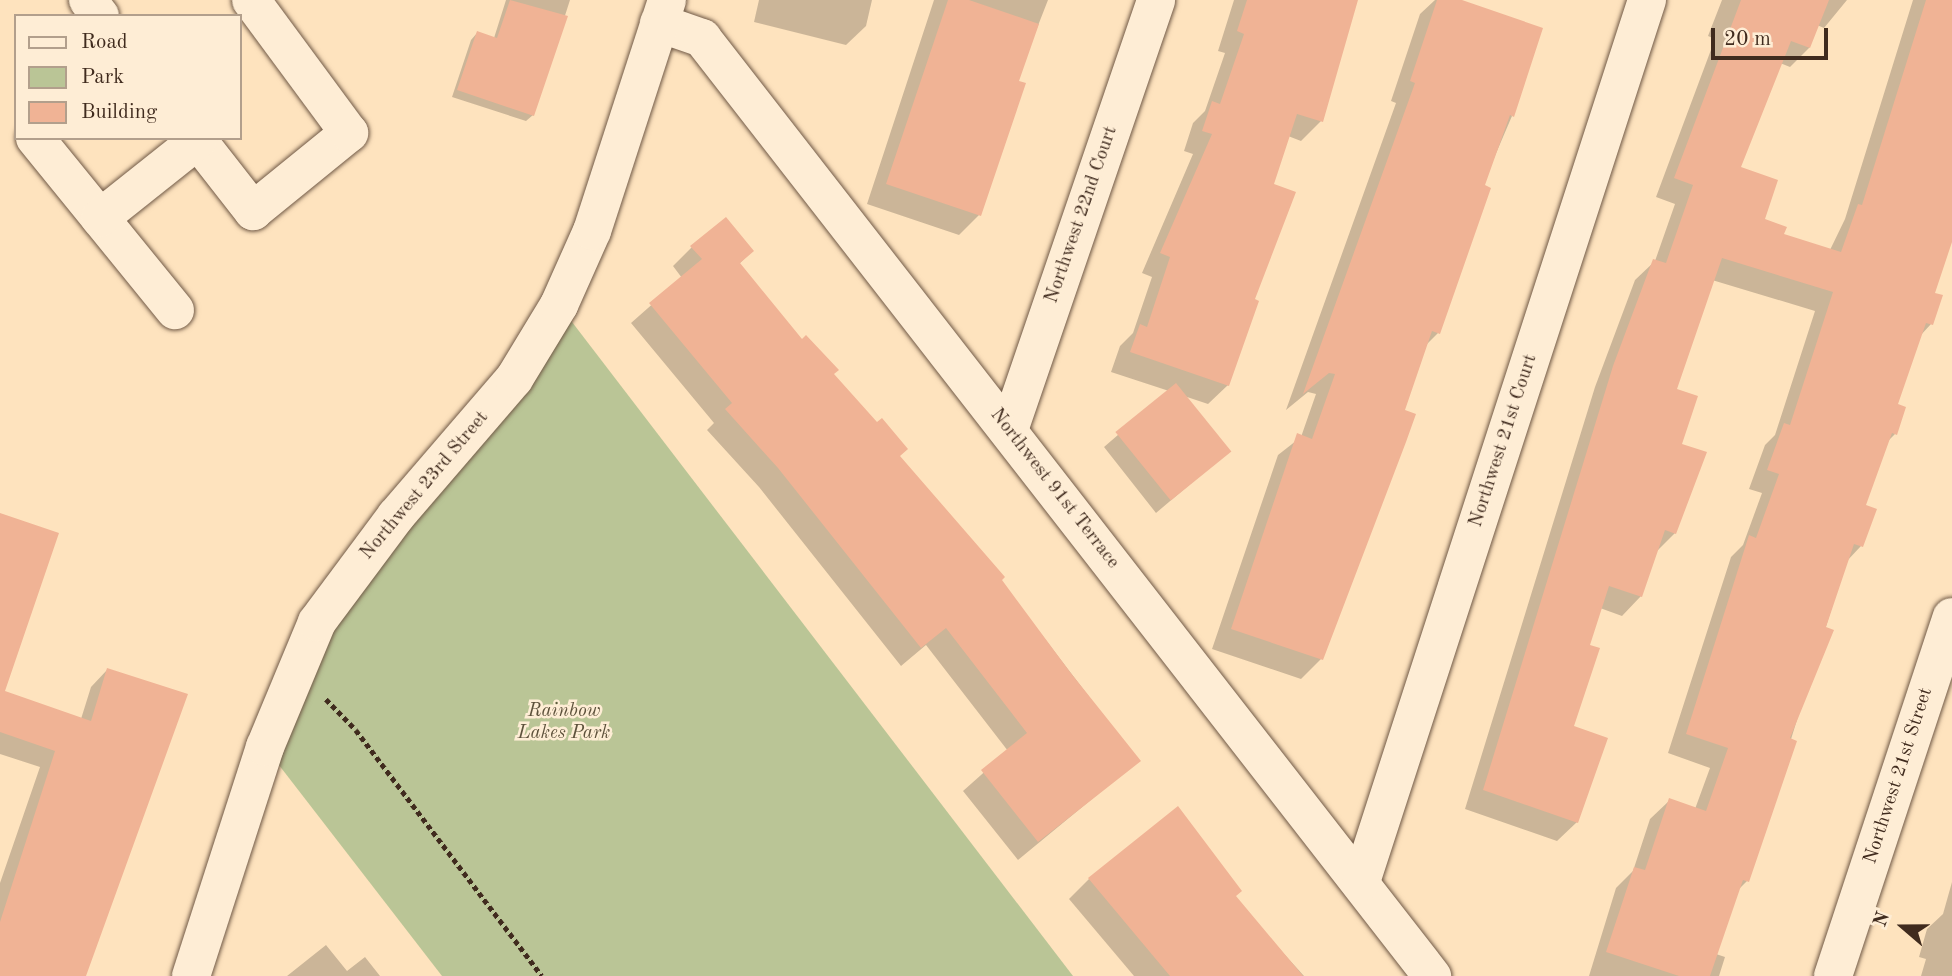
<!DOCTYPE html>
<style>
body{margin:0}
#map{position:relative;width:1952px;height:976px;overflow:hidden;background:#fee3be;font-family:"Old Standard TT",serif}
div>[style]{position:absolute}
[style*='--x']{left:calc(var(--x)*1px);top:calc(var(--y)*1px);width:calc(var(--w)*1px);rotate:calc(var(--a)*1deg)}
.green>*{inset:0;background:#bac596}
.shadow>*{inset:0;background:#0003}
.building>*{inset:0;background:#f0b395;transform-origin:0 0}
.path>*{height:4.5px;margin-top:-2.25px;transform-origin:0;background:repeating-linear-gradient(90deg,#402b1e 0 5px,transparent 0 8.5px)}
.roads{filter:drop-shadow(0 0 2px #705946) drop-shadow(0 0 2px #705946)}
.minor>*{height:38px;margin:-19px;padding:0 19px;transform-origin:19px;border-radius:19px;background:#feedd5}
span{translate:-50% -50%;white-space:nowrap;text-align:center;line-height:1.15;-webkit-text-stroke:5px #feedd5;paint-order:stroke}
.street-label{font-size:19px;color:#402b1e}
.park-label{font-size:19px;color:#5e523c;font-style:italic}
.legend{position:absolute;left:14px;top:14px;width:228px;height:126px;box-sizing:border-box;background:#feedd5;border:2px solid #b29f8c;margin:0;padding:9px 12px;list-style:none;font-size:21px;color:#402b1e}
.legend li{display:flex;align-items:center;gap:14px;height:35px}
.legend b{width:35px;border:2px solid #b29f8c}
.north{position:absolute;left:1868px;top:892px;width:70px;height:70px;-webkit-text-stroke:5px #feedd5;paint-order:stroke;rotate:290deg;font-size:19px;font-weight:700;line-height:28px;text-align:center;color:#402b1e}
.north::after{content:'';display:block;margin:auto;width:24px;height:32px;background:#402b1e;clip-path:polygon(50% 0,100% 100%,50% 72%,0 100%)}
.scale{position:absolute;left:1711px;top:28px;width:117px;height:32px;box-sizing:border-box;border:4px solid #402b1e;border-top:0;padding-left:9px;font-size:21px;line-height:24px;white-space:nowrap;color:#402b1e;-webkit-text-stroke:5px #feedd5;paint-order:stroke}
</style>
<div id="map">
<div class="green">
<i style="clip-path:polygon(559px 305px,1073px 976px,442px 976px,265px 747px,295px 669px)"></i>
</div>
<div class="shadow">
<i style="clip-path:polygon(506px 0,570px 0,533px 115px,526px 121px,452px 97px,471px 40px,477px 33px,494px 38px)"></i>
<i style="clip-path:polygon(759px 0,872px 0,866px 26px,846px 45px,754px 22px)"></i>
<i style="clip-path:polygon(934px 0,1048px 0,1016px 82px,1023px 85px,979px 215px,959px 235px,867px 204px)"></i>
<i style="clip-path:polygon(1234px 0,1357px 0,1321px 121px,1301px 141px,1288px 136px,1272px 185px,1252px 300px,1228px 385px,1208px 404px,1184px 396px,1228px 452px,1156px 513px,1104px 447px,1169px 391px,1111px 372px,1120px 346px,1133px 333px,1152px 277px,1142px 273px,1193px 154px,1184px 151px,1193px 123px,1205px 111px,1225px 53px,1218px 51px)"></i>
<i style="clip-path:polygon(1435px 0,1456px 0,1512px 116px,1482px 186px,1438px 333px,1426px 345px,1321px 659px,1301px 679px,1212px 649px,1278px 455px,1301px 437px,1316px 394px,1308px 392px,1286px 410px,1396px 103px,1391px 101px,1420px 14px)"></i>
<i style="clip-path:polygon(1722px 0,1847px 0,1824px 28px,1817px 25px,1809px 48px,1790px 67px,1780px 63px,1738px 168px,1762px 220px,1782px 235px,1830px 250px,1845px 219px,1913px 0,1952px 0,1952px 237px,1933px 294px,1931px 324px,1920px 336px,1896px 405px,1895px 434px,1886px 443px,1864px 506px,1861px 546px,1846px 562px,1747px 881px,1737px 891px,1716px 954px,1725px 957px,1719px 976px,1589px 976px,1616px 888px,1633px 871px,1650px 819px,1670px 800px,1695px 809px,1710px 768px,1668px 753px,1731px 557px,1743px 545px,1762px 493px,1749px 489px,1765px 445px,1775px 435px,1815px 311px,1712px 280px,1675px 390px,1679px 445px,1675px 533px,1655px 553px,1641px 596px,1622px 616px,1600px 608px,1588px 646px,1572px 727px,1577px 822px,1557px 841px,1465px 809px,1595px 387px,1635px 280px,1655px 261px,1675px 204px,1656px 197px,1715px 39px,1708px 36px)"></i>
<i style="clip-path:polygon(692px 247px,752px 251px,739px 264px,1000px 580px,1138px 761px,1018px 860px,963px 791px,1008px 751px,926px 645px,901px 666px,759px 487px,707px 430px,714px 423px,631px 323px,682px 278px,673px 266px)"></i>
<i style="clip-path:polygon(0 515px,3px 692px,81px 719px,91px 687px,107px 670px,84px 976px,0 976px,0 883px,40px 767px,0 754px)"></i>
<i style="clip-path:polygon(1089px 879px,1233px 897px,1304px 976px,1134px 976px,1069px 899px)"></i>
<i style="clip-path:polygon(1952px 882px,1952px 976px,1921px 976px,1926px 959px,1919px 957px,1927px 929px,1943px 914px)"></i>
<i style="clip-path:polygon(326px 945px,347px 971px,365px 957px,380px 976px,287px 976px)"></i>
</div>
<div class="building">
<i style="clip-path:polygon(510px 0,568px 16px,534px 116px,457px 90px,477px 31px,497px 38px)"></i>
<i style="clip-path:polygon(948px 0,969px 0,1039px 24px,1019px 81px,1026px 83px,981px 216px,886px 184px)"></i>
<i style="clip-path:polygon(1247px 0,1358px 0,1323px 122px,1297px 114px,1274px 184px,1296px 192px,1255px 299px,1259px 301px,1229px 386px,1130px 352px,1140px 324px,1147px 327px,1170px 257px,1160px 253px,1212px 134px,1202px 131px,1212px 101px,1220px 104px,1244px 34px,1237px 31px)"></i>
<i style="clip-path:polygon(1437px 0,1462px 0,1543px 28px,1514px 117px,1510px 115px,1485px 185px,1491px 188px,1440px 334px,1432px 331px,1405px 410px,1416px 414px,1406px 442px,1323px 660px,1231px 629px,1297px 433px,1312px 439px,1335px 374px,1329px 373px,1303px 394px,1415px 83px,1410px 81px)"></i>
<i style="clip-path:polygon(1741px 0,1829px 0,1810px 48px,1791px 41px,1741px 167px,1778px 180px,1765px 219px,1787px 227px,1784px 234px,1841px 252px,1858px 204px,1862px 205px,1926px 0,1952px 0,1952px 242px,1935px 293px,1943px 295px,1933px 325px,1926px 323px,1898px 404px,1906px 407px,1897px 435px,1892px 433px,1866px 505px,1877px 509px,1863px 547px,1854px 544px,1826px 627px,1834px 630px,1790px 738px,1797px 741px,1749px 882px,1743px 880px,1710px 976px,1679px 976px,1606px 952px,1634px 867px,1645px 870px,1669px 798px,1706px 811px,1728px 748px,1686px 734px,1749px 535px,1756px 538px,1779px 474px,1767px 470px,1784px 423px,1790px 425px,1833px 292px,1722px 258px,1677px 389px,1698px 396px,1682px 444px,1707px 452px,1676px 534px,1665px 530px,1642px 597px,1609px 586px,1590px 645px,1600px 648px,1574px 726px,1608px 738px,1578px 823px,1483px 790px,1613px 366px,1653px 259px,1666px 263px,1693px 185px,1674px 178px)"></i>
<i style="clip-path:polygon(726px 217px,754px 251px,740px 263px,802px 339px,806px 335px,839px 370px,834px 374px,877px 422px,882px 418px,908px 449px,900px 456px,1005px 577px,1002px 580px,1070px 672px,1141px 761px,1038px 842px,981px 770px,1027px 733px,946px 628px,921px 648px,778px 468px,725px 409px,732px 403px,649px 303px,702px 259px,690px 246px)"></i>
<i style="left:1176px;top:383px;width:88px;height:78px;rotate:51deg"></i>
<i style="clip-path:polygon(0 513px,59px 533px,5px 691px,91px 721px,107px 668px,188px 694px,86px 976px,0 976px,0 922px,55px 751px,0 732px)"></i>
<i style="clip-path:polygon(1178px 806px,1242px 891px,1236px 896px,1303px 976px,1170px 976px,1088px 878px)"></i>
</div>
<div class="path">
<i style="--x:326;--y:699;--w:43;--a:45.9"></i>
<i style="--x:356;--y:730;--w:308;--a:52.9"></i>
</div>
<div class="roads">
<div class="minor">
<i style="--x:88;--y:0;--w:20;--a:53"></i>
<i style="--x:659;--y:23;--w:46;--a:19.2"></i>
<i style="--x:702;--y:38;--w:1189;--a:52.11"></i>
<i style="--x:35;--y:138;--w:222;--a:50.9"></i>
<i style="--x:196;--y:138;--w:93;--a:52"></i>
<i style="--x:253;--y:211;--w:124;--a:-39.1"></i>
<i style="--x:349;--y:133;--w:165;--a:-126.4"></i>
<i style="--x:100;--y:218;--w:125;--a:-38.5"></i>
<i style="--x:1009;--y:430;--w:454;--a:-71.1"></i>
<i style="--x:1361;--y:882;--w:927;--a:-72.03"></i>
<i style="--x:191;--y:976;--w:241;--a:-72.1"></i>
<i style="--x:265;--y:747;--w:135;--a:-67.4"></i>
<i style="--x:317;--y:622;--w:132;--a:-53.3"></i>
<i style="--x:396;--y:516;--w:181;--a:-49.3"></i>
<i style="--x:514;--y:379;--w:87;--a:-58.7"></i>
<i style="--x:559;--y:305;--w:81;--a:-66"></i>
<i style="--x:592;--y:231;--w:243;--a:-72"></i>
<i style="--x:1833;--y:976;--w:378;--a:-71.7"></i>
</div>
</div>
<div class="street-label">
<span style="left:1082px;top:215px;rotate:-71deg">Northwest 22nd Court</span>
<span style="left:1504px;top:441px;rotate:-72deg">Northwest 21st Court</span>
<span style="left:425px;top:486px;rotate:-50deg">Northwest 23rd Street</span>
<span style="left:1054px;top:489px;rotate:52deg">Northwest 91st Terrace</span>
<span style="left:1899px;top:776px;rotate:-72deg">Northwest 21st Street</span>
</div>
<div class="park-label">
<span style="left:564px;top:723px">Rainbow<br>Lakes Park</span>
</div>
<ul class="legend">
<li><b style="height:9px;background:#feedd5"></b>Road</li>
<li><b style="height:19px;background:#bac596"></b>Park</li>
<li><b style="height:19px;background:#f0b395"></b>Building</li>
</ul>
<div class="north">N</div>
<div class="scale">20 m</div>
</div>
